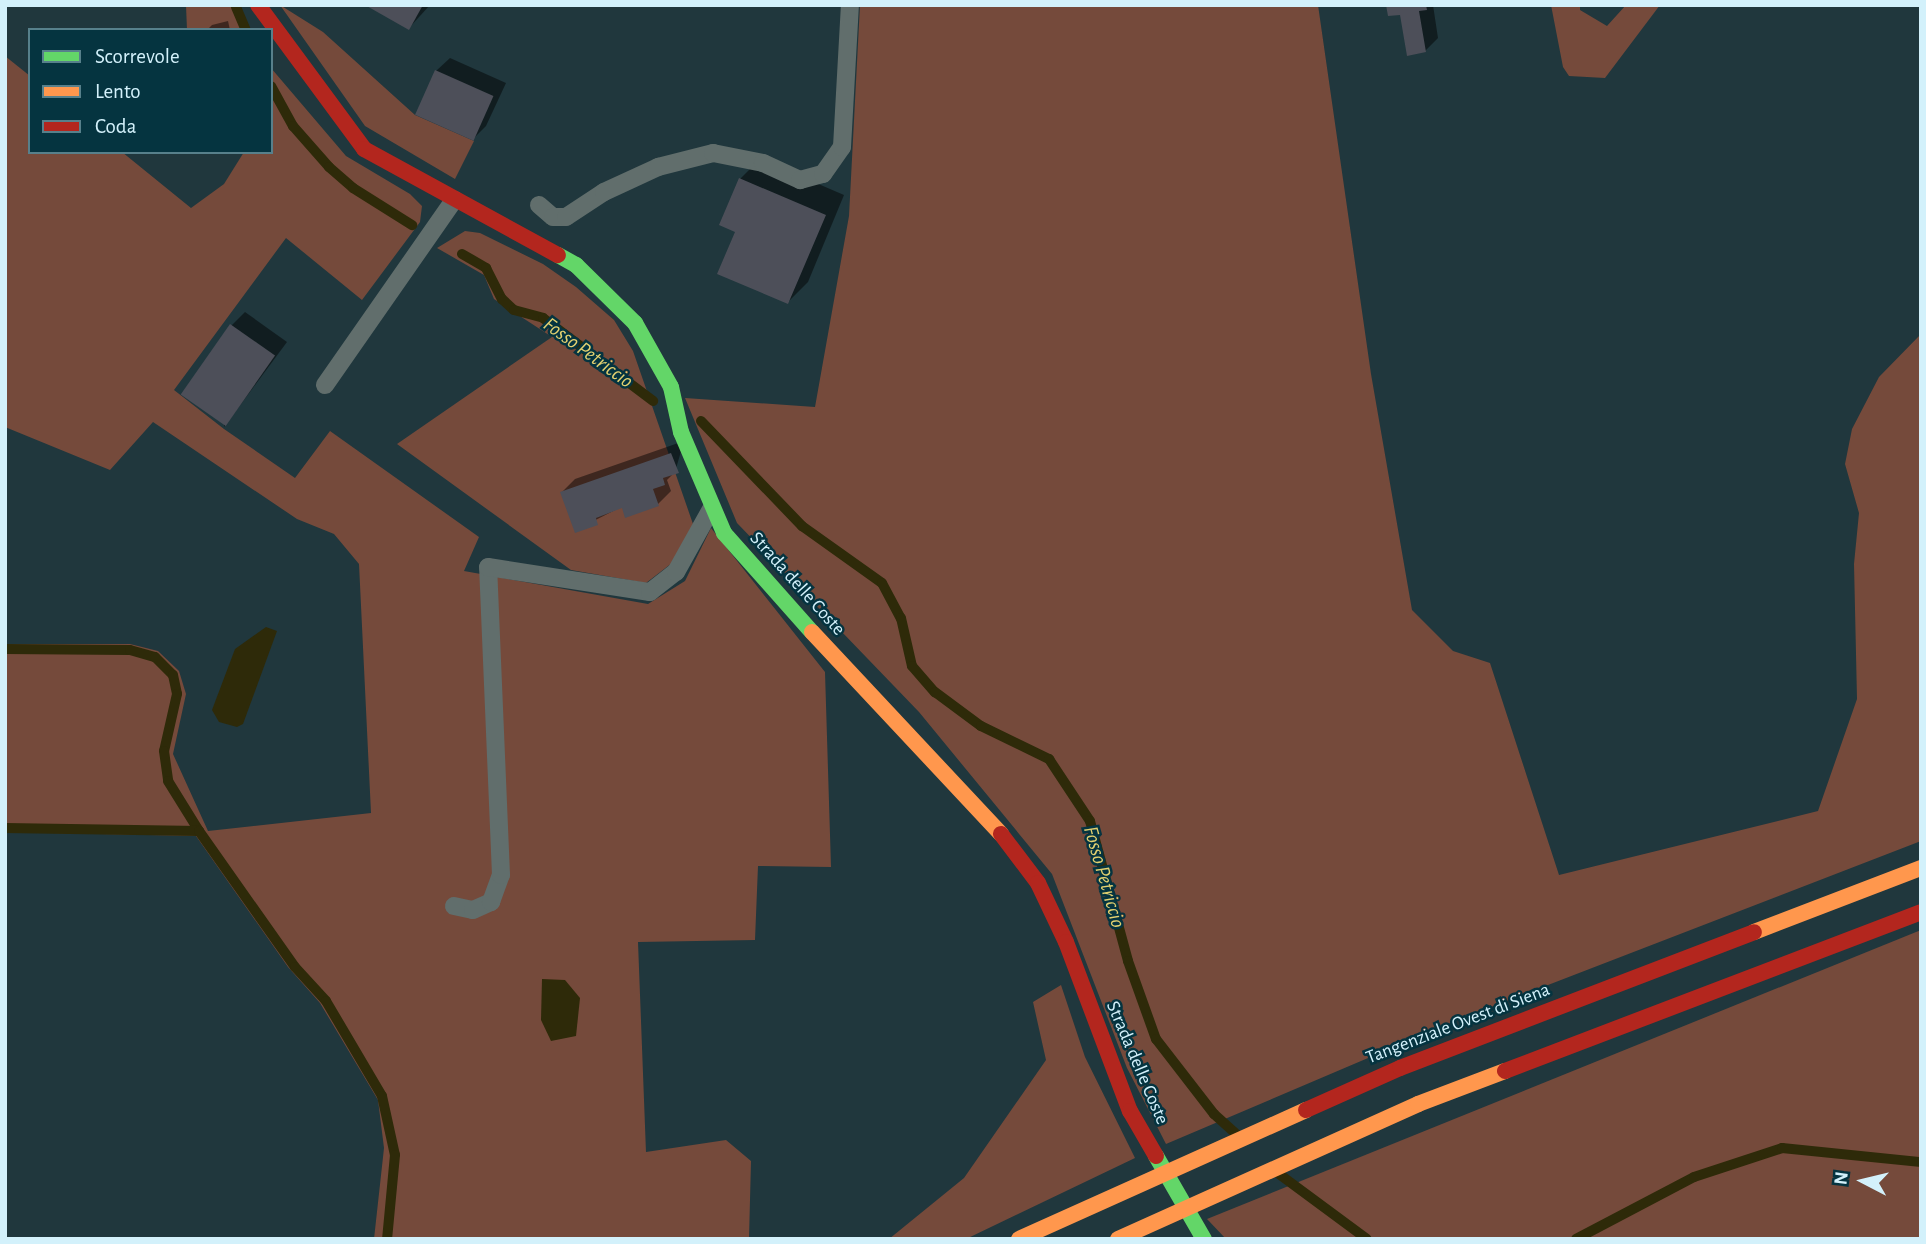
<!DOCTYPE html>
<style>
body{margin:0}
#map{position:relative;width:1926px;height:1244px;overflow:hidden;background:#20373d;font-family:"Alegreya Sans",sans-serif}
div>[style]{position:absolute}
[style*='--x']{left:calc(var(--x)*1px);top:calc(var(--y)*1px);width:calc(var(--w)*1px);rotate:calc(var(--a)*1deg)}
.green>*{inset:0;background:#754a3b}
.water>*{inset:0;background:#2e2a09}
.shadow>*{inset:0;background:#0007}
.stream>*{height:10px;margin:-5px;padding:0 5px;transform-origin:5px;border-radius:5px;background:#2e2a09}
.building>*{inset:0;background:#4d4f59;transform-origin:0 0}
.lane>*{height:18px;margin:-9px;padding:0 9px;transform-origin:9px;border-radius:9px;background:#616e6c}
.fast>*{height:16px;margin:-8px;padding:0 8px;transform-origin:8px;border-radius:8px;background:#63d668}
.slow>*{height:16px;margin:-8px;padding:0 8px;transform-origin:8px;border-radius:8px;background:#ff974d}
.jam>*{height:16px;margin:-8px;padding:0 8px;transform-origin:8px;border-radius:8px;background:#b3261e}
span{translate:-50% -50%;white-space:nowrap;text-align:center;line-height:1.15;-webkit-text-stroke:5px #053440;paint-order:stroke}
.street-label{font-size:19px;color:#d3f1fb}
.water-label{font-size:21px;color:#e2d070;font-style:italic}
.frame{position:absolute;inset:0;border:7px solid #d3f1fb;pointer-events:none}
.legend{position:absolute;left:28px;top:28px;width:245px;height:126px;box-sizing:border-box;background:#053440;border:2px solid #57808b;margin:0;padding:9px 12px;list-style:none;font-size:21px;color:#d3f1fb}
.legend li{display:flex;align-items:center;gap:14px;height:35px}
.legend b{width:35px;border:2px solid #57808b}
.north{position:absolute;left:1828px;top:1146px;width:70px;height:70px;-webkit-text-stroke:5px #053440;paint-order:stroke;rotate:277deg;font-size:19px;font-weight:700;line-height:28px;text-align:center;color:#d3f1fb}
.north::after{content:'';display:block;margin:auto;width:24px;height:32px;background:#d3f1fb;clip-path:polygon(50% 0,100% 100%,50% 72%,0 100%)}
</style>
<div id="map">
<div class="green">
<i style="clip-path:polygon(186px 5px,231px 5px,247px 30px,187px 30px)"></i>
<i style="clip-path:polygon(280px 5px,323px 32px,415px 115px,474px 141px,455px 179px,365px 126px)"></i>
<i style="clip-path:polygon(860px 5px,1318px 5px,1371px 374px,1412px 610px,1453px 651px,1490px 663px,1559px 875px,1818px 811px,1857px 699px,1854px 564px,1859px 513px,1845px 464px,1852px 429px,1879px 377px,1921px 334px,1921px 841px,1455px 1021px,1166px 1144px,1127px 1068px,1052px 874px,919px 712px,737px 523px,685px 398px,815px 407px,849px 216px)"></i>
<i style="clip-path:polygon(1551px 5px,1580px 5px,1580px 10px,1607px 26px,1626px 5px,1660px 5px,1605px 78px,1569px 76px,1563px 67px)"></i>
<i style="clip-path:polygon(5px 56px,30px 76px,30px 152px,122px 152px,191px 208px,224px 184px,244px 152px,271px 152px,271px 68px,346px 156px,410px 194px,422px 206px,420px 222px,362px 300px,286px 238px,174px 390px,224px 429px,295px 478px,330px 431px,479px 537px,464px 571px,648px 604px,685px 581px,711px 528px,825px 672px,831px 867px,758px 866px,755px 940px,638px 942px,646px 1152px,726px 1140px,751px 1161px,749px 1239px,374px 1239px,384px 1148px,378px 1100px,320px 1003px,288px 967px,196px 836px,5px 832px,5px 644px,130px 644px,158px 651px,179px 671px,186px 694px,173px 754px,208px 831px,371px 813px,359px 564px,334px 534px,297px 519px,153px 422px,110px 470px,5px 427px)"></i>
<i style="clip-path:polygon(465px 231px,480px 233px,543px 264px,576px 287px,614px 320px,633px 351px,693px 524px,672px 563px,646px 583px,571px 570px,397px 444px,552px 337px,494px 299px,484px 275px,437px 248px)"></i>
<i style="clip-path:polygon(1921px 930px,1921px 1239px,1226px 1239px,1207px 1219px)"></i>
<i style="clip-path:polygon(1061px 985px,1085px 1057px,1135px 1158px,966px 1239px,889px 1239px,964px 1178px,1046px 1060px,1033px 1002px)"></i>
</div>
<div class="water">
<i style="clip-path:polygon(266px 627px,277px 631px,243px 724px,237px 727px,219px 722px,212px 710px,235px 649px)"></i>
<i style="clip-path:polygon(542px 979px,565px 980px,580px 998px,576px 1036px,551px 1041px,541px 1020px)"></i>
</div>
<div class="shadow">
<i style="clip-path:polygon(370px 5px,430px 5px,409px 28px)"></i>
<i style="clip-path:polygon(1387px 5px,1433px 5px,1438px 38px,1425px 51px,1401px 13px)"></i>
<i style="clip-path:polygon(228px 21px,230px 30px,207px 30px,212px 25px)"></i>
<i style="clip-path:polygon(450px 58px,506px 83px,486px 126px,473px 139px,436px 71px)"></i>
<i style="clip-path:polygon(760px 159px,844px 195px,808px 282px,788px 302px,737px 231px,740px 179px)"></i>
<i style="clip-path:polygon(245px 312px,287px 342px,224px 427px,232px 325px)"></i>
<i style="clip-path:polygon(684px 441px,675px 472px,667px 480px,671px 491px,658px 504px,623px 506px,576px 530px,562px 492px,575px 479px)"></i>
</div>
<div class="stream">
<i style="--x:236;--y:7;--w:25;--a:67"></i>
<i style="--x:271;--y:86;--w:46;--a:61.2"></i>
<i style="--x:293;--y:126;--w:55;--a:48.7"></i>
<i style="--x:329;--y:167;--w:32;--a:41"></i>
<i style="--x:353;--y:188;--w:70;--a:32.1"></i>
<i style="--x:462;--y:254;--w:28;--a:30"></i>
<i style="--x:486;--y:268;--w:35;--a:63"></i>
<i style="--x:502;--y:299;--w:16;--a:43"></i>
<i style="--x:514;--y:310;--w:30;--a:15"></i>
<i style="--x:543;--y:318;--w:138;--a:37"></i>
<i style="--x:701;--y:421;--w:146;--a:46.1"></i>
<i style="--x:802;--y:526;--w:98;--a:35.5"></i>
<i style="--x:882;--y:583;--w:40;--a:62"></i>
<i style="--x:901;--y:618;--w:49;--a:77.1"></i>
<i style="--x:912;--y:666;--w:35;--a:49"></i>
<i style="--x:935;--y:692;--w:57;--a:36.5"></i>
<i style="--x:981;--y:726;--w:76;--a:25.9"></i>
<i style="--x:1049;--y:759;--w:74;--a:56.5"></i>
<i style="--x:1090;--y:821;--w:145;--a:74.8"></i>
<i style="--x:1128;--y:961;--w:83;--a:70.3"></i>
<i style="--x:1156;--y:1039;--w:95;--a:52.3"></i>
<i style="--x:1214;--y:1114;--w:31;--a:42"></i>
<i style="--x:5;--y:649;--w:125;--a:0.5"></i>
<i style="--x:130;--y:650;--w:26;--a:16"></i>
<i style="--x:155;--y:657;--w:25;--a:45"></i>
<i style="--x:173;--y:675;--w:19;--a:78"></i>
<i style="--x:177;--y:694;--w:58;--a:102.8"></i>
<i style="--x:164;--y:751;--w:30;--a:82"></i>
<i style="--x:168;--y:781;--w:59;--a:58.2"></i>
<i style="--x:5;--y:828;--w:194;--a:0.9"></i>
<i style="--x:199;--y:831;--w:166;--a:54.8"></i>
<i style="--x:295;--y:967;--w:46;--a:47.6"></i>
<i style="--x:326;--y:1001;--w:110;--a:59.5"></i>
<i style="--x:382;--y:1096;--w:60;--a:77.6"></i>
<i style="--x:395;--y:1155;--w:84;--a:95.4"></i>
<i style="--x:1279;--y:1174;--w:109;--a:36.5"></i>
<i style="--x:1576;--y:1239;--w:133;--a:-27.7"></i>
<i style="--x:1694;--y:1177;--w:93;--a:-18.2"></i>
<i style="--x:1782;--y:1148;--w:140;--a:5.8"></i>
</div>
<div class="building">
<i style="clip-path:polygon(365px 5px,423px 5px,409px 30px)"></i>
<i style="clip-path:polygon(1386px 5px,1426px 5px,1427px 10px,1419px 11px,1426px 52px,1407px 56px,1400px 15px,1388px 16px)"></i>
<i style="left:435px;top:70px;width:64px;height:49px;rotate:24deg"></i>
<i style="clip-path:polygon(739px 178px,826px 215px,788px 304px,717px 274px,735px 232px,719px 225px)"></i>
<i style="left:230px;top:324px;width:55px;height:86px;rotate:35deg"></i>
<i style="clip-path:polygon(671px 453px,679px 473px,663px 478px,665px 485px,653px 489px,659px 506px,625px 518px,622px 508px,596px 518px,598px 525px,575px 533px,560px 492px)"></i>
</div>
<div class="lane">
<i style="--x:539;--y:205;--w:18;--a:41"></i>
<i style="--x:553;--y:217;--w:13;--a:0"></i>
<i style="--x:566;--y:217;--w:45;--a:-33.3"></i>
<i style="--x:604;--y:192;--w:60;--a:-24.8"></i>
<i style="--x:658;--y:167;--w:57;--a:-14.3"></i>
<i style="--x:713;--y:153;--w:51;--a:11.3"></i>
<i style="--x:763;--y:163;--w:41;--a:24.7"></i>
<i style="--x:800;--y:180;--w:24;--a:-15"></i>
<i style="--x:823;--y:174;--w:33;--a:-55"></i>
<i style="--x:842;--y:147;--w:142;--a:-86.8"></i>
<i style="--x:325;--y:385;--w:226;--a:-55.1"></i>
<i style="--x:454;--y:906;--w:19;--a:12"></i>
<i style="--x:473;--y:910;--w:20;--a:-24"></i>
<i style="--x:491;--y:902;--w:29;--a:-70"></i>
<i style="--x:501;--y:875;--w:308;--a:-92.4"></i>
<i style="--x:488;--y:567;--w:164;--a:8.8"></i>
<i style="--x:650;--y:592;--w:33;--a:-38"></i>
<i style="--x:676;--y:572;--w:72;--a:-60.9"></i>
</div>
<div class="fast">
<i style="--x:558;--y:255;--w:21;--a:29"></i>
<i style="--x:576;--y:265;--w:83;--a:44.5"></i>
<i style="--x:635;--y:323;--w:73;--a:60.6"></i>
<i style="--x:671;--y:387;--w:46;--a:77.5"></i>
<i style="--x:681;--y:432;--w:110;--a:66.9"></i>
<i style="--x:724;--y:533;--w:132;--a:48.4"></i>
<i style="--x:1156;--y:1156;--w:96;--a:60"></i>
</div>
<div class="slow">
<i style="--x:812;--y:632;--w:277;--a:46.9"></i>
<i style="--x:1754;--y:932;--w:179;--a:-21"></i>
<i style="--x:1019;--y:1239;--w:315;--a:-24.2"></i>
<i style="--x:1118;--y:1239;--w:329;--a:-24.2"></i>
<i style="--x:1418;--y:1104;--w:93;--a:-20.8"></i>
</div>
<div class="jam">
<i style="--x:258;--y:5;--w:179;--a:53.6"></i>
<i style="--x:364;--y:149;--w:221;--a:28.7"></i>
<i style="--x:1001;--y:834;--w:61;--a:52.9"></i>
<i style="--x:1038;--y:883;--w:65;--a:64.6"></i>
<i style="--x:1066;--y:942;--w:181;--a:69.3"></i>
<i style="--x:1130;--y:1111;--w:52;--a:60"></i>
<i style="--x:1505;--y:1071;--w:445;--a:-20.9"></i>
<i style="--x:1306;--y:1110;--w:103;--a:-24.1"></i>
<i style="--x:1400;--y:1068;--w:379;--a:-21"></i>
</div>
<div class="street-label">
<span style="left:797px;top:584px;rotate:48deg">Strada delle Coste</span>
<span style="left:1458px;top:1024px;rotate:-21deg">Tangenziale Ovest di Siena</span>
<span style="left:1137px;top:1063px;rotate:67deg">Strada delle Coste</span>
</div>
<div class="water-label">
<span style="left:588px;top:353px;rotate:36deg">Fosso Petriccio</span>
<span style="left:1104px;top:877px;rotate:74deg">Fosso Petriccio</span>
</div>
<div class="frame"></div>
<ul class="legend">
<li><b style="height:9px;background:#63d668"></b>Scorrevole</li>
<li><b style="height:9px;background:#ff974d"></b>Lento</li>
<li><b style="height:9px;background:#b3261e"></b>Coda</li>
</ul>
<div class="north">N</div>
</div>
